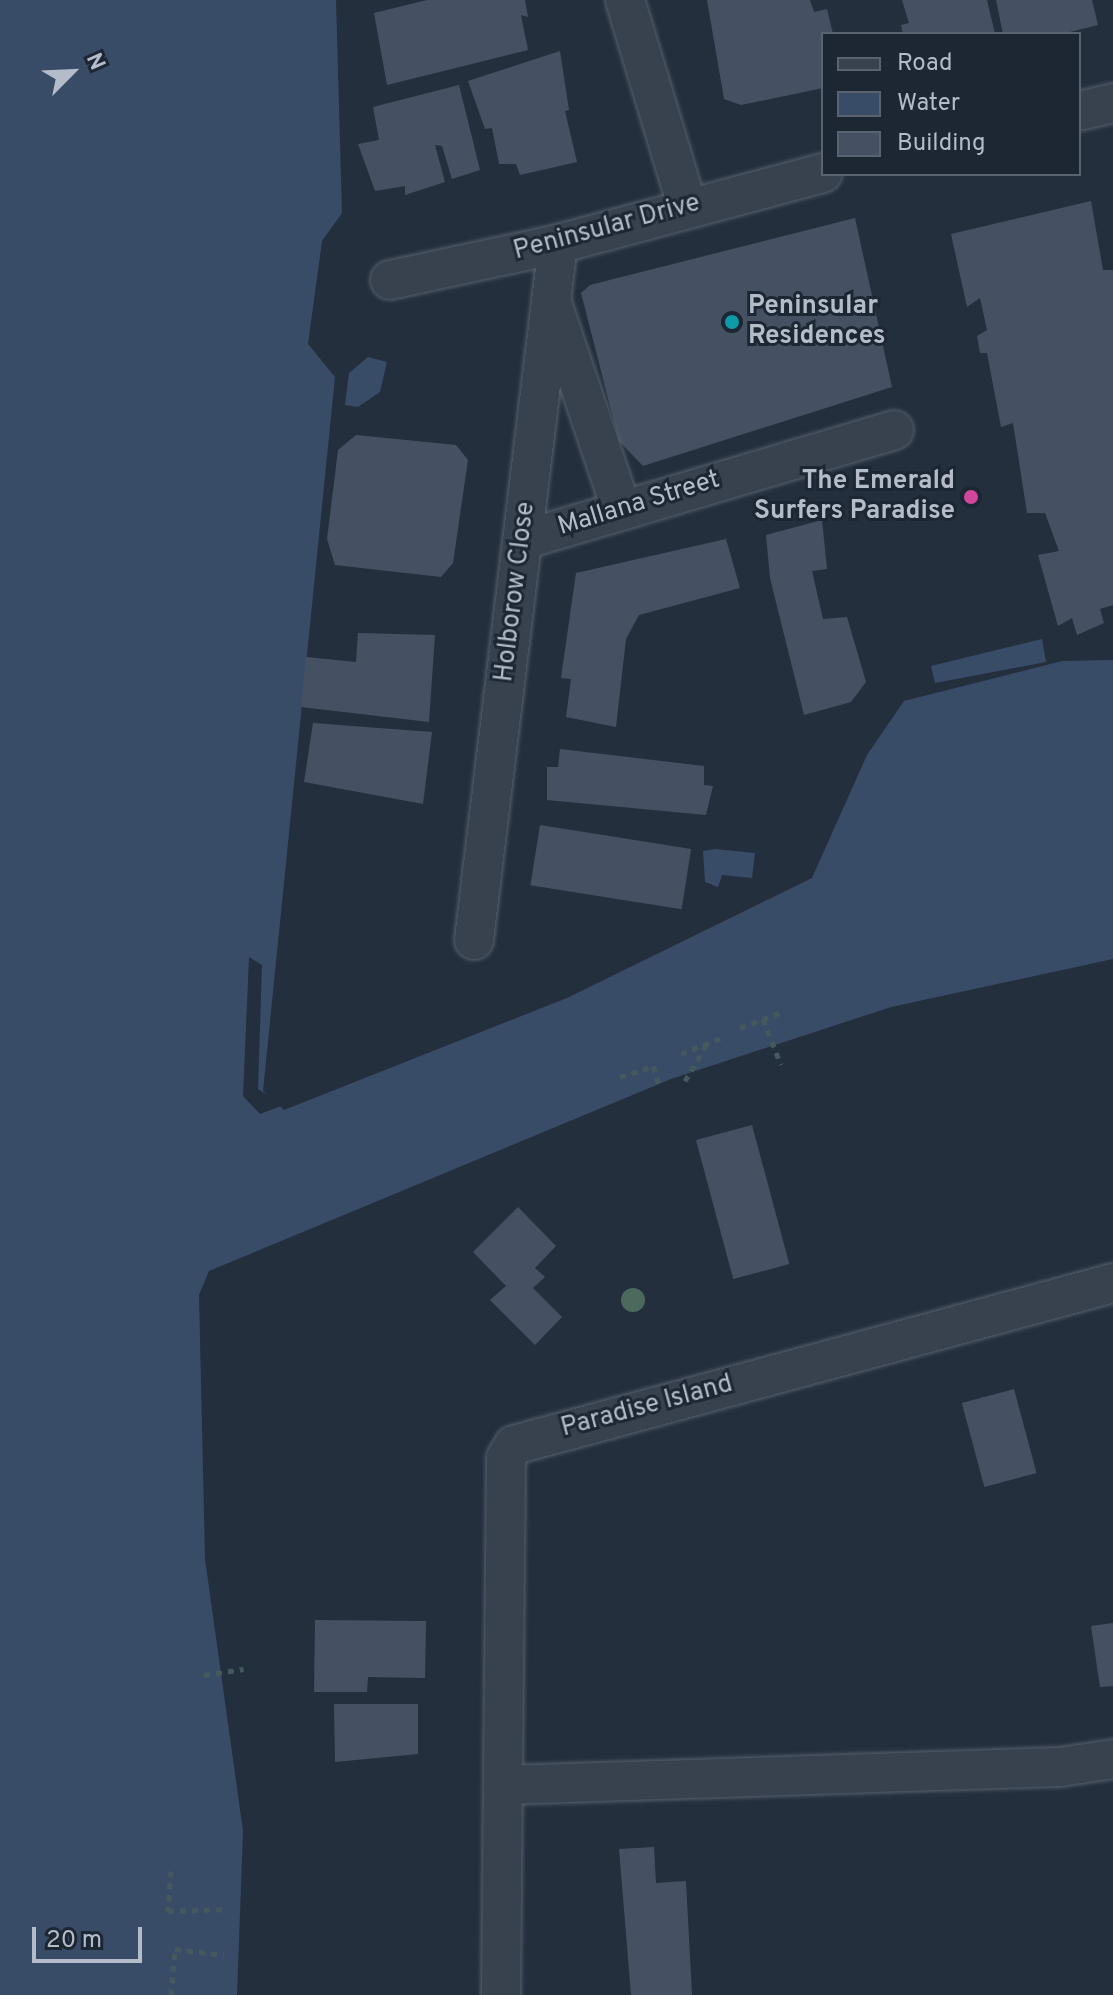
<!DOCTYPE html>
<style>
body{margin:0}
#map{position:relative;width:1113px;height:1995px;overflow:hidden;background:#242f3e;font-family:Overpass,sans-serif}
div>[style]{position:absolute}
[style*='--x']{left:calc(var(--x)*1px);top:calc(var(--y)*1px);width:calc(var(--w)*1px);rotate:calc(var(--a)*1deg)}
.water>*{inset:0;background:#394c67}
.pier>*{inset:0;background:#242f3e}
.building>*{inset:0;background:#455162;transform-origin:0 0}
.path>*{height:5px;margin-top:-2.5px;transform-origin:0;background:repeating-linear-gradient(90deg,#44595c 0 6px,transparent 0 12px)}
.roads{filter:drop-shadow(0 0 2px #565f6c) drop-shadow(0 0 2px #565f6c)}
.minor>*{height:38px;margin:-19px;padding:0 19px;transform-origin:19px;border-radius:19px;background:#38414e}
.trees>*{width:24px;height:24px;margin:-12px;border-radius:50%;background:#4b6a5d}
.dots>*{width:22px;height:22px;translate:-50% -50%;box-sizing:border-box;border:4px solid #1d2633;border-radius:50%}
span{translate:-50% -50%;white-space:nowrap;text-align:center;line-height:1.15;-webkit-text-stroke:6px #1d2633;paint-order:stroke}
.street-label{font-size:26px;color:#b4bcc9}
.poi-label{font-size:26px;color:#b4bcc9;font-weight:700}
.left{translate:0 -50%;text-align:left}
.right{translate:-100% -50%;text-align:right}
.legend{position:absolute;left:821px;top:32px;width:260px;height:144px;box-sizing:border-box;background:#1d2633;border:2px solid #59626f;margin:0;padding:10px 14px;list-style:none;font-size:24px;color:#b4bcc9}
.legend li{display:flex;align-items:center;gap:16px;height:40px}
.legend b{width:40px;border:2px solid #59626f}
.north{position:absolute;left:32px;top:32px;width:80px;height:80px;-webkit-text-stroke:6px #1d2633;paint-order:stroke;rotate:66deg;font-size:22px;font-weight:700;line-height:32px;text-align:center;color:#b4bcc9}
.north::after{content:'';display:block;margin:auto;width:28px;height:36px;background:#b4bcc9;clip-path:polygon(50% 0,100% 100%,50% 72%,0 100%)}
.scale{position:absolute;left:32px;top:1927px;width:110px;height:36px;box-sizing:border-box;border:4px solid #b4bcc9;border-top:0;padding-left:10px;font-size:24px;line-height:28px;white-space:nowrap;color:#b4bcc9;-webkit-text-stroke:6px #1d2633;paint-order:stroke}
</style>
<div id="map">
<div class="water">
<i style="clip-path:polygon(0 0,336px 0,342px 213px,322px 241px,308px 344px,335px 377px,263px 1091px,284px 1110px,567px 998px,812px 878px,867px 755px,904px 701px,1062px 661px,1113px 660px,1113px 959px,891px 1007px,671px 1079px,209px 1271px,199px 1295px,205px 1559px,243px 1831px,237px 1995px,0 1995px)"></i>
<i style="clip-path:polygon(368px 357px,387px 362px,380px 392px,358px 407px,345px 405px,349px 373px)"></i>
<i style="clip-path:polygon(1042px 639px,1046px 662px,935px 683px,931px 666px)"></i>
<i style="clip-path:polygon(715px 849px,755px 853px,752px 878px,722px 875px,718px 887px,705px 882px,703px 851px)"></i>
</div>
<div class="pier">
<i style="clip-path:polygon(249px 957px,262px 965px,258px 1089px,284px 1105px,260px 1114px,243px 1096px)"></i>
</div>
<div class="building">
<i style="clip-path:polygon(427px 0,525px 0,528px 17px,521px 15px,528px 50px,387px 85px,374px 13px)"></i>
<i style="clip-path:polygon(707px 0,810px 0,814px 12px,827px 9px,833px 34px,823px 34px,823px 88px,741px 105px,724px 99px)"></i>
<i style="clip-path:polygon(902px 0,987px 0,995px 34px,903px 34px,901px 25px,909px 23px)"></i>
<i style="clip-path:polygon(996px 0,1092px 0,1098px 25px,1062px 34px,1003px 34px)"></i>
<i style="clip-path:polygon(560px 51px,569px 110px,565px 111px,577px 162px,520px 175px,516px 164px,499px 164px,492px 128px,485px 129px,468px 81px)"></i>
<i style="clip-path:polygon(459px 85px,480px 170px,452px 179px,442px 146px,435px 145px,445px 182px,405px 195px,405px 186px,375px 191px,358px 144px,379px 140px,373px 107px)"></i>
<i style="clip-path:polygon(1091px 201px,1103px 270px,1113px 270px,1113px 605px,1100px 609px,1104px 623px,1077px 635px,1072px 618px,1058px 626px,1038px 555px,1059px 551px,1045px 513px,1027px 513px,1013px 423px,1001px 427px,987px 353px,980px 353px,977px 336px,987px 330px,980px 298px,967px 307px,951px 234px)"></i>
<i style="clip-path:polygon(855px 218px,892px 387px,643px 466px,619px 441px,581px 293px,590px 285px)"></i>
<i style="clip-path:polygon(356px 435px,456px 445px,468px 460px,453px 563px,441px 577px,335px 565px,327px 539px,338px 450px)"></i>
<i style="clip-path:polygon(822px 520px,827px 569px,812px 571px,823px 619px,847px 617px,866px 682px,851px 702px,804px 715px,770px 578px,766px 535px)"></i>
<i style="clip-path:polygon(726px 539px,740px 588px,639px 615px,626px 639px,616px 727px,566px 717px,571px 679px,561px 678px,576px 573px)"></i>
<i style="clip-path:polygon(358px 633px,435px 635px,429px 722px,301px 707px,306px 657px,356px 662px)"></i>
<i style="clip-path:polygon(313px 723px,432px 732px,423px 804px,304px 782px)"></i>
<i style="clip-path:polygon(560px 749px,704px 766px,704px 785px,713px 786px,706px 815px,547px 800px,547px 767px,558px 767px)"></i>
<i style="left:540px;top:825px;width:153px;height:61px;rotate:9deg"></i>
<i style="left:752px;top:1125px;width:144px;height:58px;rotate:75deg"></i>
<i style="clip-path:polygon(518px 1207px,556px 1246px,535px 1268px,545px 1277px,533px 1288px,562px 1317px,535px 1345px,490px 1300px,506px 1286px,473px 1252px)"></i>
<i style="left:1014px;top:1389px;width:87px;height:54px;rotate:75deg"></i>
<i style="clip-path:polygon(315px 1620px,426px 1621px,425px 1678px,368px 1677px,367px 1692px,314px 1692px)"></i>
<i style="clip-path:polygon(1113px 1623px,1113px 1686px,1100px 1687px,1091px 1626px)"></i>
<i style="clip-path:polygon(334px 1704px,418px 1704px,418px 1754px,335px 1762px)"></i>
<i style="clip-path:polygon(654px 1847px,656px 1883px,686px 1881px,692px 1995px,631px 1995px,619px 1849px)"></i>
</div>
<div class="path">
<i style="--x:763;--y:1019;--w:49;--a:68.6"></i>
<i style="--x:740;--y:1028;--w:47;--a:-21.1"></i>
<i style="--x:681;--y:1054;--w:43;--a:-21.8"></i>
<i style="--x:620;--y:1077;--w:35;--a:-18"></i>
<i style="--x:653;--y:1066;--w:23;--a:72"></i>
<i style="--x:685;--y:1081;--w:43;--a:-59.3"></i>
<i style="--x:204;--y:1675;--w:40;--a:-8.5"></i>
<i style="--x:171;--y:1871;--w:40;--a:94.3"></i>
<i style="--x:168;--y:1911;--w:60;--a:-1.9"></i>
<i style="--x:171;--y:1995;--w:46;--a:-85"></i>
<i style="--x:175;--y:1949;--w:49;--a:7"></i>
</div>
<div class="roads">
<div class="minor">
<i style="--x:625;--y:0;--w:214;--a:73.2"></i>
<i style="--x:1079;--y:111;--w:35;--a:-13"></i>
<i style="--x:390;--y:280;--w:172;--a:-12.1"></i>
<i style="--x:558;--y:244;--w:274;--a:-15"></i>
<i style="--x:553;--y:306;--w:213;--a:71.4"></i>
<i style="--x:523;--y:540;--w:387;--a:-16.5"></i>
<i style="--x:474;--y:940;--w:701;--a:-83.12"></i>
<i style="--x:506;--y:1785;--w:554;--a:-1.86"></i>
<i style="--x:1060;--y:1767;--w:54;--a:-8.6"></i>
<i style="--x:501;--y:1995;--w:537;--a:-89.47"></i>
<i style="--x:506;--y:1458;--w:15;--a:-58"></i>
<i style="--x:514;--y:1445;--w:621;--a:-15.13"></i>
</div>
</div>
<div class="trees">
<i style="left:633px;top:1300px"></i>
</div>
<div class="dots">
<i style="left:732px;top:322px;background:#0f9aa8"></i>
<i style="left:971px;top:497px;background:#d1479c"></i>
</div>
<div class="street-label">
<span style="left:607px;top:228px;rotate:-15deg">Peninsular Drive</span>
<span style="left:639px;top:504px;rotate:-17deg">Mallana Street</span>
<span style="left:516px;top:592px;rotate:-83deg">Holborow Close</span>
<span style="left:647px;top:1407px;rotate:-15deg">Paradise Island</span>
</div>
<div class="poi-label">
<span class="left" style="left:748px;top:322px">Peninsular<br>Residences</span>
<span class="right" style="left:955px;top:497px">The Emerald<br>Surfers Paradise</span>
</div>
<ul class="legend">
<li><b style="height:10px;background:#38414e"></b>Road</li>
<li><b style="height:22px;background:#394c67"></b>Water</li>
<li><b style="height:22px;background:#455162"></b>Building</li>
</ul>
<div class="north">N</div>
<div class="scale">20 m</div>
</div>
